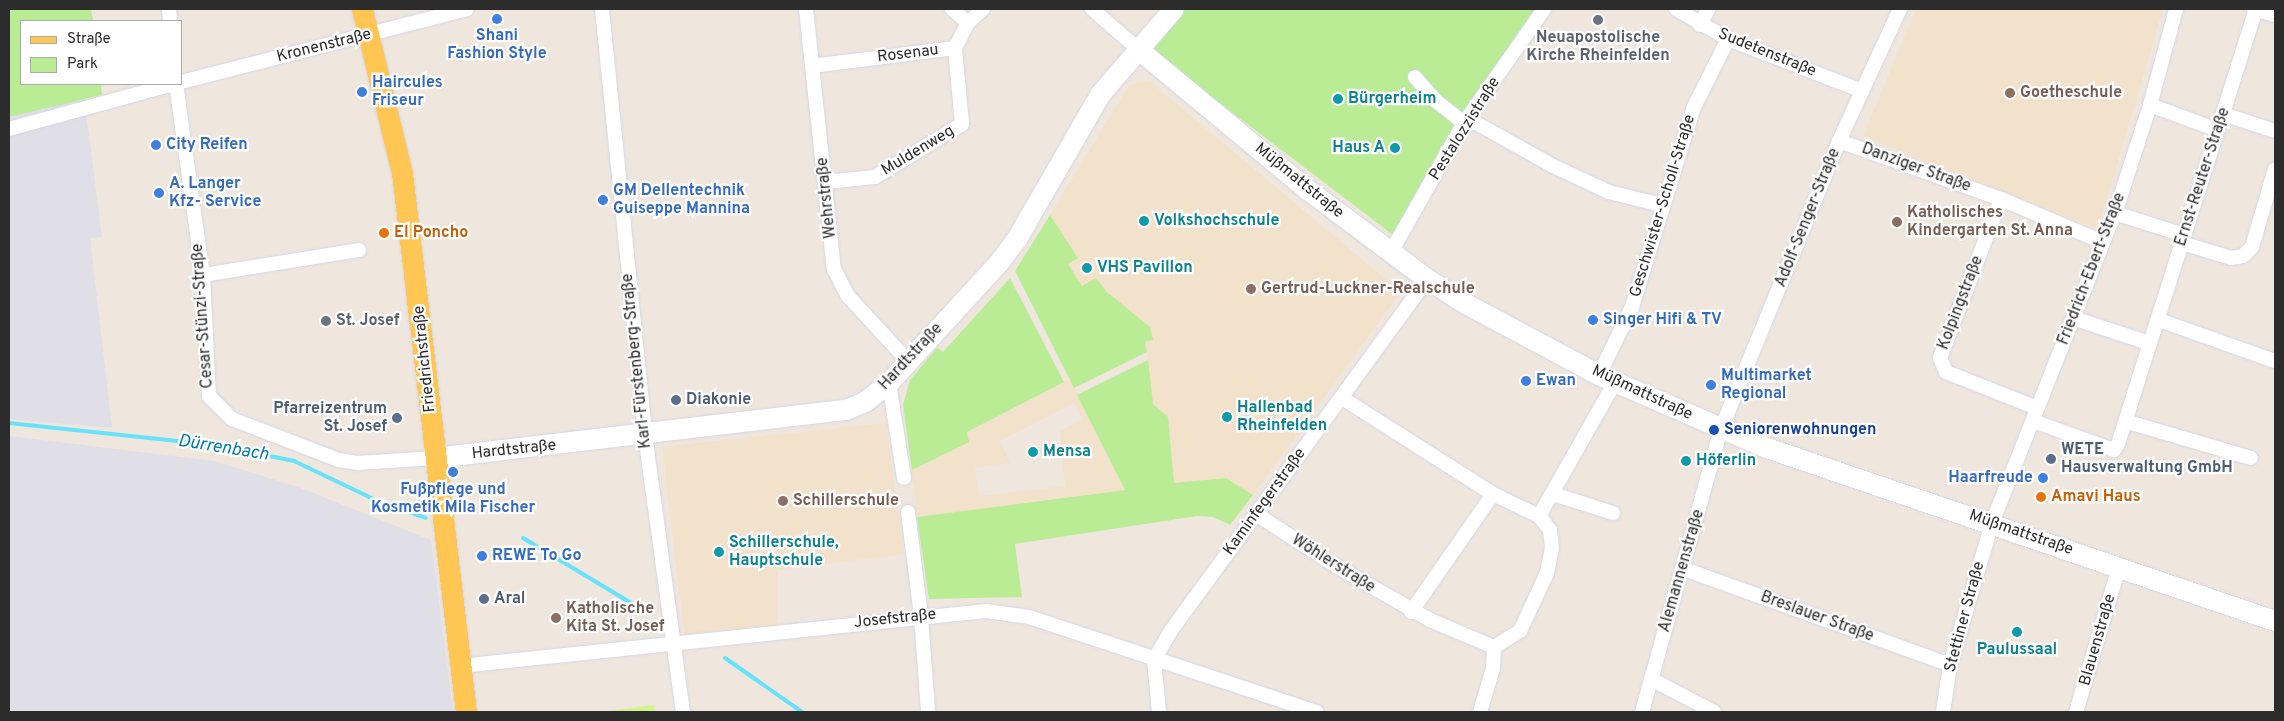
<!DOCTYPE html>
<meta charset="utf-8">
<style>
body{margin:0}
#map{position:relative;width:2284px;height:721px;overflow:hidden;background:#efe6dd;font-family:Overpass,sans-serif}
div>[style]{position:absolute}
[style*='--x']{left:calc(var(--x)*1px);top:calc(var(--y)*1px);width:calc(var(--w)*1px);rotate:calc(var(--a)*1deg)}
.industrial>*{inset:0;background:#e0dee7}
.education>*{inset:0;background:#f2e2cc}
.green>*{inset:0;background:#baeb95}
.pitch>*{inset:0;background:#d2f390}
.stream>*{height:4px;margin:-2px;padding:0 2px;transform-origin:2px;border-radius:2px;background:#67e2fb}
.roads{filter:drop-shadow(0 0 1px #d2d8e6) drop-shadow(0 0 1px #d2d8e6)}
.street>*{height:14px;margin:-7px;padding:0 7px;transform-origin:7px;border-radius:7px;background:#fff}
.secondary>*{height:20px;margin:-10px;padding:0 10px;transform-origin:10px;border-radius:10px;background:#fff}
.primary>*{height:21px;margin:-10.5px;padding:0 10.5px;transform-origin:10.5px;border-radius:10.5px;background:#ffc653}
.dots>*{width:14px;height:14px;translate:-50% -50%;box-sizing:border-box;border:2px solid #fff;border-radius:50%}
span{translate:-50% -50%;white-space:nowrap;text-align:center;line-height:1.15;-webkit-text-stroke:4.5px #fff;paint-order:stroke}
.shop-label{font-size:16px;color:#366cbe;font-weight:700}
.left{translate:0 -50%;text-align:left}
.right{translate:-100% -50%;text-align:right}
.worship-label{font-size:16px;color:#5b616d;font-weight:700}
.street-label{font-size:16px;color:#2c2c2c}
.education-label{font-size:16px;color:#785e54;font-weight:700}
.culture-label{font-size:16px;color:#0d838f;font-weight:700}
.food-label{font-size:16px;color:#c56008;font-weight:700}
.service-label{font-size:16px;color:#4e5e75;font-weight:700}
.transit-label{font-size:16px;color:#164399;font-weight:700}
.water-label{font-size:18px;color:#017ca5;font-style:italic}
.frame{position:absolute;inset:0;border:10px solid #2c2c2c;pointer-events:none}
.legend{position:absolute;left:20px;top:20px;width:162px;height:65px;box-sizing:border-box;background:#fff;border:1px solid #ababab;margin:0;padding:6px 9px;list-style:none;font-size:15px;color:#2c2c2c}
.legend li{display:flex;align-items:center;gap:10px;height:25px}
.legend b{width:25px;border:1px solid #ababab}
</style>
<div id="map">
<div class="industrial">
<i style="clip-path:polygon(84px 97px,102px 237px,90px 238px,112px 428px,9px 419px,9px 117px)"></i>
<i style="clip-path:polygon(9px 436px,214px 461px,298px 487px,431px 540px,453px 712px,9px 712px)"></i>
</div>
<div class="education">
<i style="clip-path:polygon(1916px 9px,2163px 9px,2098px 229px,1863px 136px)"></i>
<i style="clip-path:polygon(1149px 81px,1401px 292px,1253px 495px,1226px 478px,1174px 483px,1168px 417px,1153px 405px,1145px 341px,1096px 279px,1082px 287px,1068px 264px,1078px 258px,1050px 215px,1129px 85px)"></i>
<i style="clip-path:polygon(evenodd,1070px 379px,1125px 490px,917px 517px,912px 470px,968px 442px,967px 432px,1070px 379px,1074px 403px,1082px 419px,1060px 432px,1065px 486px,979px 496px,975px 468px,1010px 463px,1000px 441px,1074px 403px)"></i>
<i style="clip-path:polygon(886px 423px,904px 554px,778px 570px,777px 626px,685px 639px,662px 447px)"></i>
</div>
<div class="green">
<i style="clip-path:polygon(9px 9px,91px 9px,93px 21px,21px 21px,21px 84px,101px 84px,102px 95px,9px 117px)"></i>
<i style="clip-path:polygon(1181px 9px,1537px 9px,1392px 234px,1146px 47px)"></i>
<i style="clip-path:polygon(1050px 215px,1078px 258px,1068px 264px,1082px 286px,1096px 278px,1107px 292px,1150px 327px,1153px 340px,1145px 342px,1147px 352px,1074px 388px,1015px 271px)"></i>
<i style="clip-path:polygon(1010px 278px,1064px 382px,967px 432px,969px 442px,912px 470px,903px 405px,910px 380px,937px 348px,943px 352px)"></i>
<i style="clip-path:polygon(1148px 360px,1153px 404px,1168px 417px,1174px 483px,1226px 478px,1253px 495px,1230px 525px,1213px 517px,1197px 516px,1015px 544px,1022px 597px,929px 599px,917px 517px,1125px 490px,1077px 395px)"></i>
</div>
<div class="pitch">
<i style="clip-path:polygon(654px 705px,655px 712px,599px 712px)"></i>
</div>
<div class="stream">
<i style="--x:9;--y:423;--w:207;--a:6.1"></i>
<i style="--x:215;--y:445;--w:81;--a:11.4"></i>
<i style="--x:294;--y:461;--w:98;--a:25.5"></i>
<i style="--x:382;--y:503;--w:46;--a:18.8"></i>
<i style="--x:523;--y:538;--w:146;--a:31"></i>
<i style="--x:725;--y:658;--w:94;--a:35"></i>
</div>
<div class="roads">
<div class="street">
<i style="--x:169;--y:9;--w:12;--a:85"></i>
<i style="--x:602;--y:9;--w:428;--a:84.2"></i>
<i style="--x:645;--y:435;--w:280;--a:82.2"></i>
<i style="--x:806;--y:9;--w:262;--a:83.9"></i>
<i style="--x:834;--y:269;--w:30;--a:63"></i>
<i style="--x:848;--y:296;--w:88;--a:47.3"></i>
<i style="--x:952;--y:9;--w:21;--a:41"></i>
<i style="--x:1092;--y:9;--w:61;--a:41"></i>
<i style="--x:1676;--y:9;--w:60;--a:30"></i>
<i style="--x:1728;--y:39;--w:144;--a:21.2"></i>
<i style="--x:2254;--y:9;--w:22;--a:16"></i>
<i style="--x:1700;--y:25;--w:18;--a:-63"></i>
<i style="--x:812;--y:66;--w:144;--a:-7.2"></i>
<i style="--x:955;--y:48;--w:28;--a:-63"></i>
<i style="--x:968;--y:23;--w:21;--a:-43"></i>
<i style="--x:1415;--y:77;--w:32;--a:49"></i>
<i style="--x:1436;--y:101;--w:36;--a:38"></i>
<i style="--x:1464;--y:123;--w:12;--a:0"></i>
<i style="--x:1476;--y:123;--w:88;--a:29.2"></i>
<i style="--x:1553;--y:166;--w:62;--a:24.9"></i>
<i style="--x:1609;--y:192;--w:54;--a:14"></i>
<i style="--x:181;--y:82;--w:295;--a:-14.3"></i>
<i style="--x:176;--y:84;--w:193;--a:82"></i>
<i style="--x:203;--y:275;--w:121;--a:87.2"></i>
<i style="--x:209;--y:396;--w:33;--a:45"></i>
<i style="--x:232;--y:419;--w:115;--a:21"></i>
<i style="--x:339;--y:460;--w:18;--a:9"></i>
<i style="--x:357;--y:463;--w:78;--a:-3.7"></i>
<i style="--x:2150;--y:105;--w:72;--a:20.2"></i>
<i style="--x:2223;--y:114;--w:55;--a:18.1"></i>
<i style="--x:9;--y:129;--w:171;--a:-15.3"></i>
<i style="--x:1839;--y:141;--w:172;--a:19.7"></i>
<i style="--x:2001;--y:199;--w:111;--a:22.9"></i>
<i style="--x:826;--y:182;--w:49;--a:-5.8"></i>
<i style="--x:875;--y:177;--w:102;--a:-31.3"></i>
<i style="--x:962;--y:124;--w:76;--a:-95.3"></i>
<i style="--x:2001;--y:199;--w:170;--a:111"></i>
<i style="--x:1940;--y:358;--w:15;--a:67"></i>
<i style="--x:1946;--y:372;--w:98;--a:21.6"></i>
<i style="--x:2115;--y:213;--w:72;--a:17.7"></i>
<i style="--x:2182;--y:243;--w:51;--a:17"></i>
<i style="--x:2231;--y:258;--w:12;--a:-9"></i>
<i style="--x:2243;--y:256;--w:13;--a:-45"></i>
<i style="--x:2252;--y:247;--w:81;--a:-73.6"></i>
<i style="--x:1391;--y:252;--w:148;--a:-60.5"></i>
<i style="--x:1464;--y:123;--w:139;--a:-54.9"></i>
<i style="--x:203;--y:275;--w:158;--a:-9.1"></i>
<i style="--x:2073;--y:318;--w:80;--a:18.2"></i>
<i style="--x:2159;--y:320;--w:123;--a:19.5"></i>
<i style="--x:1599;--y:375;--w:76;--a:-64.1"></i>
<i style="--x:1632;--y:307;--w:209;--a:-72.8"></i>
<i style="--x:1694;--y:107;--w:76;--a:-63.4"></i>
<i style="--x:889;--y:383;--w:96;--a:81"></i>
<i style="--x:2033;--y:421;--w:86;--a:19.7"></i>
<i style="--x:2114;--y:450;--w:7;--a:-56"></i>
<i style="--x:2118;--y:444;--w:455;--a:-72.4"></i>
<i style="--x:2128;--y:422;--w:128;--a:16.3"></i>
<i style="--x:1553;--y:494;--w:63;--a:17.6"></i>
<i style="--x:908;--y:512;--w:105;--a:82.9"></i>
<i style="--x:921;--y:616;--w:96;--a:85.8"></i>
<i style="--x:1256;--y:514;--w:101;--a:32.9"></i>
<i style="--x:1341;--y:569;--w:103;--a:29.8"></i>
<i style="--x:1430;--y:620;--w:69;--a:22.9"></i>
<i style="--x:1494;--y:647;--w:31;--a:-32"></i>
<i style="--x:1520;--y:631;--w:64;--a:-65"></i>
<i style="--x:1547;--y:573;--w:26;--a:-79"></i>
<i style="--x:1552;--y:547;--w:17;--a:-97"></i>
<i style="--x:1550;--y:530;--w:18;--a:-128"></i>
<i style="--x:1539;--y:516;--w:51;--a:-154.4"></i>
<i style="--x:1493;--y:494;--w:180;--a:-147.5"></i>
<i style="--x:1539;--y:516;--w:154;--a:-60.4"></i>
<i style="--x:1684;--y:569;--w:283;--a:19.8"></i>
<i style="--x:1411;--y:612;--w:144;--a:-55.2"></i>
<i style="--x:460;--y:666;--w:529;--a:-5.97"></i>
<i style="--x:986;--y:611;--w:43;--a:7.9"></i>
<i style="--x:1029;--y:617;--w:303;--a:18.3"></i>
<i style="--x:1651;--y:679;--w:71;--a:27.6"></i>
<i style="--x:1159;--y:712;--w:52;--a:-95.5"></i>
<i style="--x:1154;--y:660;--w:32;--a:-60"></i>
<i style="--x:1170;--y:632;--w:437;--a:-53.9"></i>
<i style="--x:1480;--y:712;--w:46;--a:-73.5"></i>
<i style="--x:1493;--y:668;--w:21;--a:-87"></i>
<i style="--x:1642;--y:712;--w:294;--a:-74.4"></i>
<i style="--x:1721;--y:429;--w:311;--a:-67.7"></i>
<i style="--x:1839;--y:141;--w:145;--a:-65.2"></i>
<i style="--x:1943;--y:712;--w:48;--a:-81.5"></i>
<i style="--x:1950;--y:665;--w:148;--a:-73.5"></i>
<i style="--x:1992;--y:523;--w:334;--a:-68.4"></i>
<i style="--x:2115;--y:213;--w:114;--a:-72"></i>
<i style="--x:2150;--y:105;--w:99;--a:-74.8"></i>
<i style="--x:2076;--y:712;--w:151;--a:-73.5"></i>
</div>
<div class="secondary">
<i style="--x:1138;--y:49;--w:221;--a:39.7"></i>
<i style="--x:1308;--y:190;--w:149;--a:36.8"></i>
<i style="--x:1427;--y:279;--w:46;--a:32.7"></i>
<i style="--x:1466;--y:304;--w:151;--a:28.1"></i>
<i style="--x:1599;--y:375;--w:183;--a:23.5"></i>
<i style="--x:1767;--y:448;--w:537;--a:18.81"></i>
<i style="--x:435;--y:458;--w:414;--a:-6.7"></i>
<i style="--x:846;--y:410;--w:21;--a:-23"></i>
<i style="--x:865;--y:402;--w:31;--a:-38"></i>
<i style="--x:889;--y:383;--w:163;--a:-47.5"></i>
<i style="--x:999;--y:263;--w:30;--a:-53"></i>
<i style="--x:1017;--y:239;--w:166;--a:-60"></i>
<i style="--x:1100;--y:95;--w:113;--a:-49.3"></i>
</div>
<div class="primary">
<i style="--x:362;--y:9;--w:169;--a:76.3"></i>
<i style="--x:402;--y:173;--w:543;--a:83.23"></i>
</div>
</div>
<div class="dots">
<i style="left:497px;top:19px;background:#3f7fe0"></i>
<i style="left:1598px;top:20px;background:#6b7280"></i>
<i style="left:362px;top:92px;background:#3f7fe0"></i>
<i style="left:2010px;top:93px;background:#8d6e63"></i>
<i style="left:1338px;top:99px;background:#0f9aa8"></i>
<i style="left:156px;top:145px;background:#3f7fe0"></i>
<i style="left:1395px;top:148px;background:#0f9aa8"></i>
<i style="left:159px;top:193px;background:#3f7fe0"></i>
<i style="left:603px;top:200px;background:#3f7fe0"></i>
<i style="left:1144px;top:221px;background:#0f9aa8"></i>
<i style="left:1897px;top:222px;background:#8d6e63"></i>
<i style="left:384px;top:233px;background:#e8710a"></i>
<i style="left:1087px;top:268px;background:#0f9aa8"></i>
<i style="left:1251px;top:289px;background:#8d6e63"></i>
<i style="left:1593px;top:320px;background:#3f7fe0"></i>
<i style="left:326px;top:321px;background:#6b7280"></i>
<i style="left:1526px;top:381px;background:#3f7fe0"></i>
<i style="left:1711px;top:385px;background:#3f7fe0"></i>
<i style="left:676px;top:400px;background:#5c6f8a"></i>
<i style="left:1227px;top:417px;background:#0f9aa8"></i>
<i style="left:397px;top:418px;background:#5c6f8a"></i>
<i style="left:1714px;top:430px;background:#1a4fb4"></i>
<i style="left:1033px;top:452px;background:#0f9aa8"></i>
<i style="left:2051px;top:459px;background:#5c6f8a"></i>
<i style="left:1686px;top:461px;background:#0f9aa8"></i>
<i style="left:453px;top:472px;background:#3f7fe0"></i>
<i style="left:2043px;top:478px;background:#3f7fe0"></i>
<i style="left:2041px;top:497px;background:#e8710a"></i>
<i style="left:783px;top:501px;background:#8d6e63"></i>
<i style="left:719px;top:552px;background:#0f9aa8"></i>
<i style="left:482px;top:556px;background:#3f7fe0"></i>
<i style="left:484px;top:599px;background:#5c6f8a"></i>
<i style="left:556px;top:618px;background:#8d6e63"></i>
<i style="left:2017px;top:632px;background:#0f9aa8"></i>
</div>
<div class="shop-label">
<span style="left:497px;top:45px">Shani<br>Fashion Style</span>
<span class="left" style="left:372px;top:92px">Haircules<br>Friseur</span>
<span class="left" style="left:166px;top:145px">City Reifen</span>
<span class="left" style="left:169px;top:193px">A. Langer<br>Kfz- Service</span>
<span class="left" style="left:613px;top:200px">GM Dellentechnik<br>Guiseppe Mannina</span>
<span class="left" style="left:1603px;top:320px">Singer Hifi &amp; TV</span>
<span class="left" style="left:1721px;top:385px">Multimarket<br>Regional</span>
<span class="left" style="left:1536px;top:381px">Ewan</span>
<span class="right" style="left:2033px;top:478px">Haarfreude</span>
<span style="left:453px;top:499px">Fußpflege und<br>Kosmetik Mila Fischer</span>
<span class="left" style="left:492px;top:556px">REWE To Go</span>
</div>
<div class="worship-label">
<span style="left:1598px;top:47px">Neuapostolische<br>Kirche Rheinfelden</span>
<span class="left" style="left:336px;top:321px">St. Josef</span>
</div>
<div class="street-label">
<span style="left:324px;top:46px;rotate:-14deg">Kronenstraße</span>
<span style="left:1767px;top:53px;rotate:22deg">Sudetenstraße</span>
<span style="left:908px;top:54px;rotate:-7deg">Rosenau</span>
<span style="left:1465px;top:129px;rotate:-58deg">Pestalozzistraße</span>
<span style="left:918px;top:151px;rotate:-31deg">Muldenweg</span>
<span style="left:1916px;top:168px;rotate:20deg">Danziger Straße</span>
<span style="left:2203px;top:177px;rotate:-72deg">Ernst-Reuter-Straße</span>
<span style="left:1299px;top:181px;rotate:39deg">Müßmattstraße</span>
<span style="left:827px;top:198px;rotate:-96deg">Wehrstraße</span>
<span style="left:1663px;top:206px;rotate:-73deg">Geschwister-Scholl-Straße</span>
<span style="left:1808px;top:218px;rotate:-68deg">Adolf-Senger-Straße</span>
<span style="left:2092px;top:269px;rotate:-69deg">Friedrich-Ebert-Straße</span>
<span style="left:1961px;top:303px;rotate:-69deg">Kolpingstraße</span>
<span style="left:203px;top:316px;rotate:-94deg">Cesar-Stünzi-Straße</span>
<span style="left:911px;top:357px;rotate:-47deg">Hardtstraße</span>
<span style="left:425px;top:359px;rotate:-96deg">Friedrichstraße</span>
<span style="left:637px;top:361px;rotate:-96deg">Karl-Fürstenberg-Straße</span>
<span style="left:1642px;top:393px;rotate:25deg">Müßmattstraße</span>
<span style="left:514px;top:450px;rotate:-6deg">Hardtstraße</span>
<span style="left:1265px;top:502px;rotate:-54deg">Kaminfegerstraße</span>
<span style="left:2021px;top:533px;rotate:19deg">Müßmattstraße</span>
<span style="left:1333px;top:564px;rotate:32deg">Wöhlerstraße</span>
<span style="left:1682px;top:571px;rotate:-74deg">Alemannenstraße</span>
<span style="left:1817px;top:617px;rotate:20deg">Breslauer Straße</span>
<span style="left:1965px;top:617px;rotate:-75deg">Stettiner Straße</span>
<span style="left:895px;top:619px;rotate:-6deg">Josefstraße</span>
<span style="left:2098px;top:640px;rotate:-74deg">Blauenstraße</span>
</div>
<div class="education-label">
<span class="left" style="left:2020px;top:93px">Goetheschule</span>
<span class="left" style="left:1907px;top:222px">Katholisches<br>Kindergarten St. Anna</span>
<span class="left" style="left:1261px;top:289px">Gertrud-Luckner-Realschule</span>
<span class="left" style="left:793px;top:501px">Schillerschule</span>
<span class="left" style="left:566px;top:618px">Katholische<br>Kita St. Josef</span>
</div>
<div class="culture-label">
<span class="left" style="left:1348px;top:99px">Bürgerheim</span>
<span class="right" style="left:1385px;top:148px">Haus A</span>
<span class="left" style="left:1154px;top:221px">Volkshochschule</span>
<span class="left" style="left:1097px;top:268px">VHS Pavillon</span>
<span class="left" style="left:1237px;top:417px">Hallenbad<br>Rheinfelden</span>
<span class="left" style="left:1043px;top:452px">Mensa</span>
<span class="left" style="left:1696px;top:461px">Höferlin</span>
<span class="left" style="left:729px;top:552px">Schillerschule,<br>Hauptschule</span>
<span style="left:2017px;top:650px">Paulussaal</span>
</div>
<div class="food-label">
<span class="left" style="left:394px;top:233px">El Poncho</span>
<span class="left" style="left:2051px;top:497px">Amavi Haus</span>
</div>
<div class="service-label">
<span class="left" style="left:686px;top:400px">Diakonie</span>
<span class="right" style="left:387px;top:418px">Pfarreizentrum<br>St. Josef</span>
<span class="left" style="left:2061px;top:459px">WETE<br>Hausverwaltung GmbH</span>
<span class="left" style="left:494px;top:599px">Aral</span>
</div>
<div class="transit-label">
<span class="left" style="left:1724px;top:430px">Seniorenwohnungen</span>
</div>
<div class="water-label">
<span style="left:223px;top:449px;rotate:9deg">Dürrenbach</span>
</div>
<div class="frame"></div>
<ul class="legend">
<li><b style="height:6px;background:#ffc653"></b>Straße</li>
<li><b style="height:14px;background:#baeb95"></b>Park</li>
</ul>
</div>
